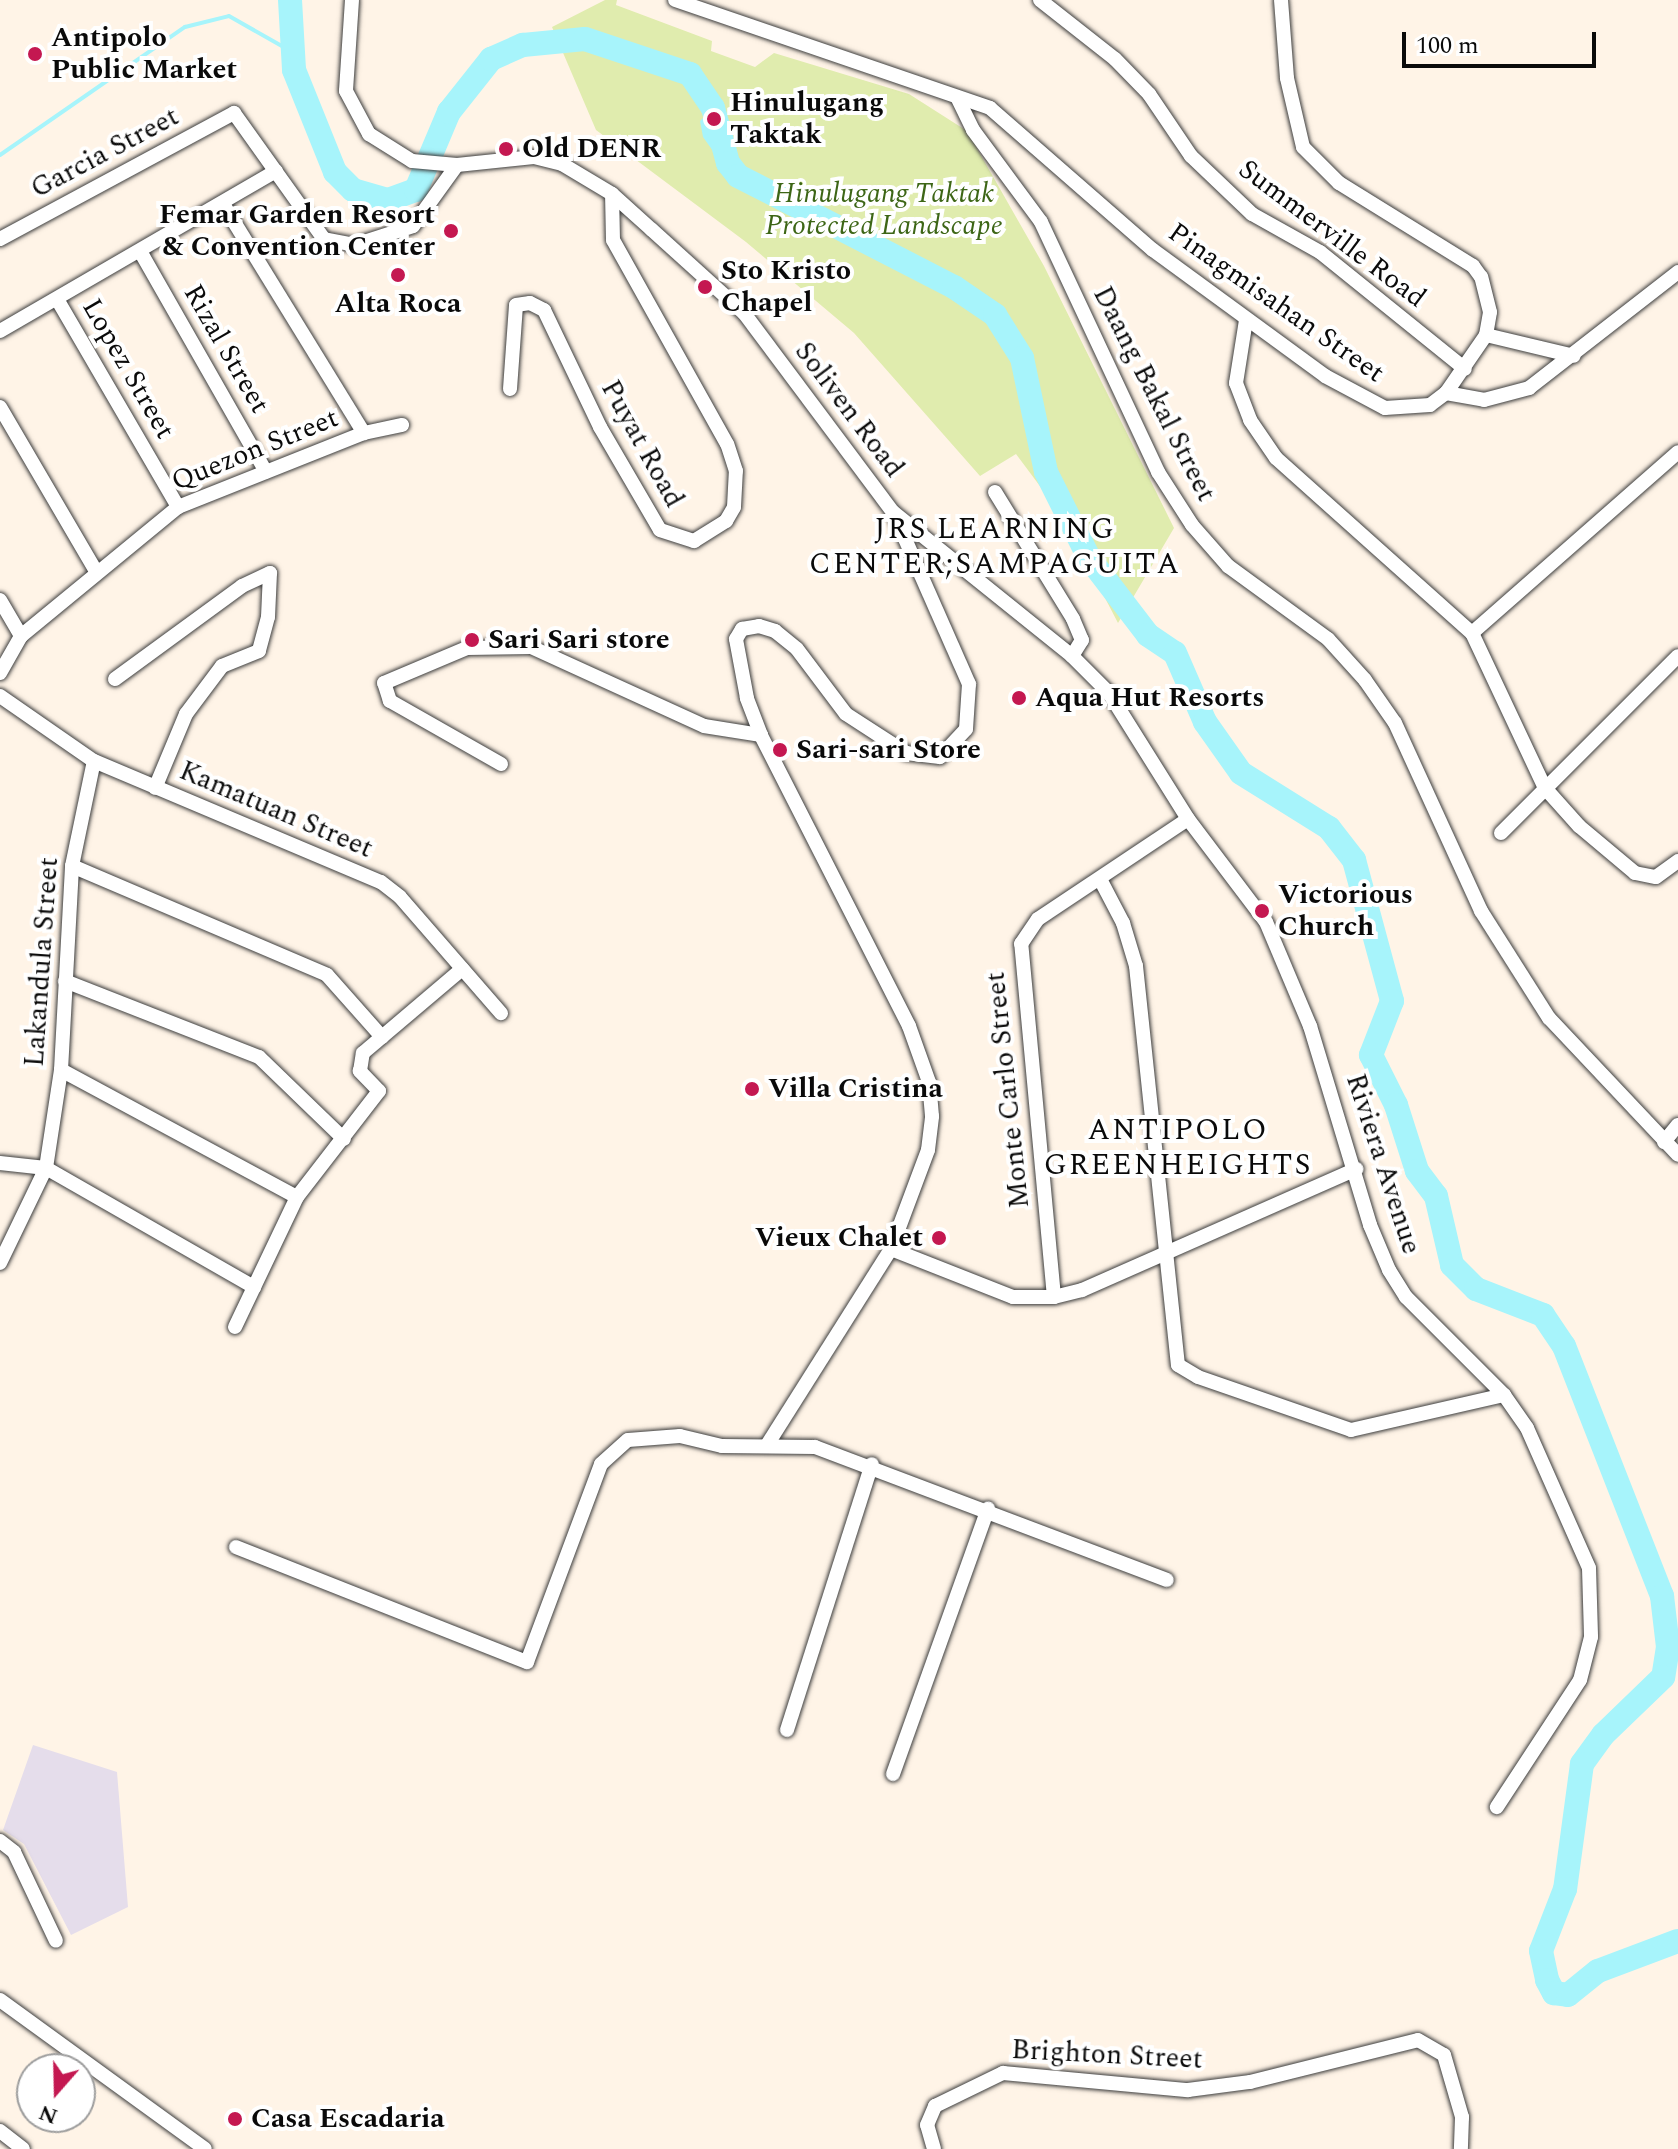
<!DOCTYPE html>
<style>
body{margin:0}
#map{position:relative;width:1678px;height:2149px;overflow:hidden;background:#fff4e7;font-family:Spectral,serif}
div>[style]{position:absolute}
[style*='--x']{left:calc(var(--x)*1px);top:calc(var(--y)*1px);width:calc(var(--w)*1px);rotate:calc(var(--a)*1deg)}
.industrial>*{inset:0;background:#e5ddeb}
.green>*{inset:0;background:#e0ecae}
.water>*{inset:0;background:#a7f4fb}
.stream>*{height:4px;margin:-2px;padding:0 2px;transform-origin:2px;border-radius:2px;background:#a7f4fb}
.river>*{height:24px;margin:-12px;padding:0 12px;transform-origin:12px;border-radius:12px;background:#a7f4fb}
.roads{filter:drop-shadow(0 0 2px #3d3d3d) drop-shadow(0 0 2px #3d3d3d)}
.minor>*{height:14px;margin:-7px;padding:0 7px;transform-origin:7px;border-radius:7px;background:#fff}
.dots>*{width:22px;height:22px;translate:-50% -50%;box-sizing:border-box;border:4px solid #fff;border-radius:50%}
span{translate:-50% -50%;white-space:nowrap;text-align:center;line-height:1.15;-webkit-text-stroke:8px #fff;paint-order:stroke}
.poi-label{font-size:28px;color:#0a0a0a;font-weight:700}
.left{translate:0 -50%;text-align:left}
.right{translate:-100% -50%;text-align:right}
.street-label{font-size:28px;color:#0a0a0a}
.park-label{font-size:28px;color:#3d6616;font-style:italic}
.neighbourhood-label{font-size:30px;color:#0a0a0a;letter-spacing:2px}
.north{position:absolute;left:16px;top:2053px;width:80px;height:80px;box-sizing:border-box;background:#fff;border:2px solid #9d9d9d;border-radius:50%;rotate:200deg;font-size:22px;font-weight:700;line-height:32px;text-align:center;color:#0a0a0a}
.north::after{content:'';display:block;margin:auto;width:28px;height:36px;background:#c41851;clip-path:polygon(50% 0,100% 100%,50% 72%,0 100%)}
.scale{position:absolute;left:1402px;top:32px;width:194px;height:36px;box-sizing:border-box;border:4px solid #0a0a0a;border-top:0;padding-left:10px;font-size:24px;line-height:28px;white-space:nowrap;color:#0a0a0a;-webkit-text-stroke:6px #fff;paint-order:stroke}
</style>
<div id="map">
<div class="industrial">
<i style="clip-path:polygon(33px 1745px,117px 1772px,128px 1907px,71px 1935px,24px 1844px,3px 1830px)"></i>
</div>
<div class="green">
<i style="clip-path:polygon(605px 0,617px 0,616px 5px,712px 41px,711px 51px,755px 67px,774px 53px,909px 94px,967px 131px,1044px 266px,1174px 528px,1118px 623px,1063px 517px,1016px 454px,980px 476px,854px 333px,746px 242px,596px 130px,552px 27px)"></i>
</div>
<div class="water">
<i style="clip-path:polygon(723px 107px,732px 158px,755px 187px,733px 179px,703px 137px,700px 121px,713px 108px)"></i>
</div>
<div class="stream">
<i style="--x:0;--y:155;--w:225;--a:-34.7"></i>
<i style="--x:185;--y:27;--w:45;--a:-14"></i>
<i style="--x:229;--y:16;--w:75;--a:29.6"></i>
</div>
<div class="river">
<i style="--x:290;--y:0;--w:70;--a:86.7"></i>
<i style="--x:294;--y:70;--w:110;--a:68.1"></i>
<i style="--x:335;--y:172;--w:25;--a:45"></i>
<i style="--x:353;--y:190;--w:36;--a:16"></i>
<i style="--x:388;--y:200;--w:30;--a:-20"></i>
<i style="--x:416;--y:190;--w:85;--a:-67.1"></i>
<i style="--x:449;--y:112;--w:68;--a:-51.6"></i>
<i style="--x:491;--y:59;--w:35;--a:-24"></i>
<i style="--x:523;--y:45;--w:62;--a:-5.5"></i>
<i style="--x:585;--y:39;--w:111;--a:18.4"></i>
<i style="--x:690;--y:74;--w:41;--a:55.9"></i>
<i style="--x:713;--y:108;--w:57;--a:74.7"></i>
<i style="--x:728;--y:163;--w:16;--a:52"></i>
<i style="--x:738;--y:176;--w:243;--a:27.2"></i>
<i style="--x:954;--y:287;--w:50;--a:34.3"></i>
<i style="--x:995;--y:315;--w:51;--a:57.9"></i>
<i style="--x:1022;--y:358;--w:116;--a:78.1"></i>
<i style="--x:1046;--y:472;--w:96;--a:63.4"></i>
<i style="--x:1089;--y:558;--w:97;--a:52.5"></i>
<i style="--x:1148;--y:635;--w:32;--a:34"></i>
<i style="--x:1175;--y:653;--w:75;--a:66.5"></i>
<i style="--x:1205;--y:722;--w:62;--a:54.8"></i>
<i style="--x:1241;--y:773;--w:104;--a:32"></i>
<i style="--x:1329;--y:828;--w:41;--a:52"></i>
<i style="--x:1354;--y:860;--w:146;--a:74.9"></i>
<i style="--x:1392;--y:1001;--w:58;--a:111.3"></i>
<i style="--x:1371;--y:1055;--w:56;--a:63.4"></i>
<i style="--x:1396;--y:1105;--w:69;--a:72.3"></i>
<i style="--x:1417;--y:1171;--w:31;--a:53"></i>
<i style="--x:1436;--y:1196;--w:71;--a:76.9"></i>
<i style="--x:1452;--y:1265;--w:34;--a:45"></i>
<i style="--x:1476;--y:1289;--w:72;--a:21.2"></i>
<i style="--x:1543;--y:1315;--w:37;--a:56"></i>
<i style="--x:1564;--y:1346;--w:269;--a:68.6"></i>
<i style="--x:1662;--y:1596;--w:51;--a:83.3"></i>
<i style="--x:1668;--y:1647;--w:30;--a:99"></i>
<i style="--x:1663;--y:1677;--w:83;--a:136"></i>
<i style="--x:1603;--y:1735;--w:36;--a:126"></i>
<i style="--x:1582;--y:1764;--w:126;--a:97.7"></i>
<i style="--x:1565;--y:1889;--w:66;--a:111.2"></i>
<i style="--x:1541;--y:1951;--w:30;--a:78"></i>
<i style="--x:1547;--y:1980;--w:15;--a:62"></i>
<i style="--x:1554;--y:1993;--w:14;--a:8"></i>
<i style="--x:1568;--y:1995;--w:38;--a:-39"></i>
<i style="--x:1598;--y:1971;--w:85;--a:-20.6"></i>
</div>
<div class="roads">
<div class="minor">
<i style="--x:352;--y:0;--w:91;--a:93.8"></i>
<i style="--x:346;--y:91;--w:49;--a:61.9"></i>
<i style="--x:369;--y:134;--w:51;--a:32.1"></i>
<i style="--x:412;--y:161;--w:45;--a:5.1"></i>
<i style="--x:457;--y:165;--w:77;--a:-5.9"></i>
<i style="--x:534;--y:157;--w:29;--a:14"></i>
<i style="--x:562;--y:164;--w:58;--a:31"></i>
<i style="--x:612;--y:194;--w:54;--a:42"></i>
<i style="--x:652;--y:230;--w:124;--a:42.1"></i>
<i style="--x:744;--y:313;--w:249;--a:53.2"></i>
<i style="--x:893;--y:512;--w:230;--a:38.8"></i>
<i style="--x:1072;--y:656;--w:52;--a:45"></i>
<i style="--x:1109;--y:693;--w:149;--a:57.9"></i>
<i style="--x:1188;--y:819;--w:129;--a:52.9"></i>
<i style="--x:1266;--y:922;--w:113;--a:67.1"></i>
<i style="--x:1310;--y:1026;--w:208;--a:73.2"></i>
<i style="--x:1370;--y:1225;--w:49;--a:67.1"></i>
<i style="--x:1389;--y:1270;--w:32;--a:58"></i>
<i style="--x:1406;--y:1297;--w:139;--a:45"></i>
<i style="--x:1504;--y:1395;--w:40;--a:55.1"></i>
<i style="--x:1527;--y:1428;--w:153;--a:66.1"></i>
<i style="--x:1589;--y:1568;--w:69;--a:88.3"></i>
<i style="--x:1591;--y:1637;--w:44;--a:104.3"></i>
<i style="--x:1580;--y:1680;--w:152;--a:123.2"></i>
<i style="--x:675;--y:0;--w:333;--a:18.9"></i>
<i style="--x:990;--y:108;--w:216;--a:41.1"></i>
<i style="--x:1153;--y:250;--w:213;--a:36.2"></i>
<i style="--x:1325;--y:376;--w:68;--a:28.1"></i>
<i style="--x:1385;--y:408;--w:45;--a:-3.8"></i>
<i style="--x:1430;--y:405;--w:20;--a:-37"></i>
<i style="--x:1446;--y:393;--w:70;--a:-55.4"></i>
<i style="--x:1486;--y:335;--w:23;--a:-80"></i>
<i style="--x:1490;--y:312;--w:36;--a:-104"></i>
<i style="--x:1481;--y:277;--w:14;--a:-126"></i>
<i style="--x:1473;--y:266;--w:158;--a:-148.2"></i>
<i style="--x:1339;--y:183;--w:51;--a:-135"></i>
<i style="--x:1303;--y:147;--w:71;--a:-103.1"></i>
<i style="--x:1287;--y:78;--w:78;--a:-94.4"></i>
<i style="--x:1040;--y:0;--w:95;--a:38.2"></i>
<i style="--x:1115;--y:59;--w:49;--a:45.8"></i>
<i style="--x:1149;--y:94;--w:75;--a:55.9"></i>
<i style="--x:1191;--y:156;--w:84;--a:43.6"></i>
<i style="--x:1252;--y:214;--w:78;--a:29.2"></i>
<i style="--x:1320;--y:252;--w:186;--a:38.9"></i>
<i style="--x:957;--y:97;--w:37;--a:64"></i>
<i style="--x:973;--y:130;--w:114;--a:53.5"></i>
<i style="--x:1041;--y:222;--w:276;--a:64.9"></i>
<i style="--x:1158;--y:472;--w:63;--a:57.3"></i>
<i style="--x:1192;--y:525;--w:55;--a:48.7"></i>
<i style="--x:1228;--y:566;--w:124;--a:36.1"></i>
<i style="--x:1328;--y:639;--w:55;--a:47.9"></i>
<i style="--x:1365;--y:680;--w:52;--a:55.1"></i>
<i style="--x:1395;--y:723;--w:207;--a:65.4"></i>
<i style="--x:1481;--y:911;--w:127;--a:57.6"></i>
<i style="--x:1549;--y:1018;--w:188;--a:46.7"></i>
<i style="--x:223;--y:204;--w:269;--a:58.4"></i>
<i style="--x:0;--y:239;--w:266;--a:-28.3"></i>
<i style="--x:234;--y:113;--w:155;--a:54.5"></i>
<i style="--x:324;--y:239;--w:32;--a:11"></i>
<i style="--x:355;--y:245;--w:61;--a:-18.1"></i>
<i style="--x:413;--y:226;--w:75;--a:-54.2"></i>
<i style="--x:140;--y:251;--w:254;--a:60.3"></i>
<i style="--x:57;--y:299;--w:241;--a:59.8"></i>
<i style="--x:1246;--y:320;--w:64;--a:99"></i>
<i style="--x:1236;--y:383;--w:40;--a:69"></i>
<i style="--x:1250;--y:420;--w:46;--a:55.6"></i>
<i style="--x:1276;--y:458;--w:263;--a:41.8"></i>
<i style="--x:1472;--y:633;--w:171;--a:64.8"></i>
<i style="--x:1545;--y:788;--w:51;--a:48.2"></i>
<i style="--x:1579;--y:826;--w:73;--a:40"></i>
<i style="--x:1635;--y:873;--w:21;--a:11"></i>
<i style="--x:1656;--y:877;--w:27;--a:-36"></i>
<i style="--x:0;--y:331;--w:319;--a:-30.1"></i>
<i style="--x:1486;--y:335;--w:90;--a:13.4"></i>
<i style="--x:510;--y:389;--w:84;--a:-85.9"></i>
<i style="--x:516;--y:305;--w:14;--a:-8"></i>
<i style="--x:530;--y:303;--w:16;--a:27"></i>
<i style="--x:544;--y:310;--w:130;--a:64.4"></i>
<i style="--x:600;--y:427;--w:119;--a:59.8"></i>
<i style="--x:660;--y:530;--w:36;--a:18"></i>
<i style="--x:694;--y:541;--w:38;--a:-32"></i>
<i style="--x:726;--y:521;--w:16;--a:-60"></i>
<i style="--x:734;--y:507;--w:36;--a:-87"></i>
<i style="--x:736;--y:471;--w:28;--a:-108"></i>
<i style="--x:727;--y:444;--w:234;--a:-119.2"></i>
<i style="--x:613;--y:240;--w:46;--a:-91.2"></i>
<i style="--x:1446;--y:393;--w:39;--a:10"></i>
<i style="--x:1484;--y:400;--w:47;--a:-14.9"></i>
<i style="--x:1529;--y:388;--w:189;--a:-37.9"></i>
<i style="--x:0;--y:407;--w:190;--a:59.7"></i>
<i style="--x:995;--y:492;--w:149;--a:58.4"></i>
<i style="--x:1073;--y:619;--w:23;--a:67"></i>
<i style="--x:1082;--y:640;--w:19;--a:122"></i>
<i style="--x:0;--y:600;--w:42;--a:59.7"></i>
<i style="--x:1472;--y:633;--w:274;--a:-41.3"></i>
<i style="--x:0;--y:673;--w:43;--a:-60.4"></i>
<i style="--x:21;--y:636;--w:203;--a:-39.4"></i>
<i style="--x:178;--y:507;--w:200;--a:-21.7"></i>
<i style="--x:364;--y:433;--w:39;--a:-12"></i>
<i style="--x:115;--y:679;--w:157;--a:-36.2"></i>
<i style="--x:242;--y:586;--w:31;--a:-25"></i>
<i style="--x:270;--y:573;--w:44;--a:92.6"></i>
<i style="--x:268;--y:617;--w:35;--a:105"></i>
<i style="--x:259;--y:651;--w:40;--a:158"></i>
<i style="--x:222;--y:666;--w:60;--a:126.9"></i>
<i style="--x:186;--y:714;--w:80;--a:112.7"></i>
<i style="--x:0;--y:696;--w:114;--a:34.7"></i>
<i style="--x:94;--y:761;--w:311;--a:22.9"></i>
<i style="--x:381;--y:882;--w:24;--a:38"></i>
<i style="--x:400;--y:897;--w:154;--a:49"></i>
<i style="--x:501;--y:764;--w:128;--a:-150.4"></i>
<i style="--x:390;--y:701;--w:19;--a:-108"></i>
<i style="--x:384;--y:683;--w:90;--a:-22.9"></i>
<i style="--x:467;--y:648;--w:64;--a:-0.9"></i>
<i style="--x:531;--y:647;--w:190;--a:24.5"></i>
<i style="--x:704;--y:726;--w:58;--a:9"></i>
<i style="--x:1501;--y:833;--w:250;--a:-45"></i>
<i style="--x:72;--y:866;--w:277;--a:23.1"></i>
<i style="--x:327;--y:975;--w:83;--a:48.4"></i>
<i style="--x:1100;--y:879;--w:50;--a:62.4"></i>
<i style="--x:1123;--y:923;--w:45;--a:73.2"></i>
<i style="--x:1136;--y:966;--w:401;--a:84"></i>
<i style="--x:1178;--y:1365;--w:23;--a:31"></i>
<i style="--x:1198;--y:1377;--w:162;--a:19.1"></i>
<i style="--x:1351;--y:1430;--w:157;--a:-12.9"></i>
<i style="--x:65;--y:981;--w:208;--a:21.4"></i>
<i style="--x:259;--y:1057;--w:118;--a:44"></i>
<i style="--x:61;--y:1070;--w:268;--a:28.3"></i>
<i style="--x:1664;--y:1142;--w:22;--a:-51"></i>
<i style="--x:0;--y:1163;--w:46;--a:6.2"></i>
<i style="--x:46;--y:1168;--w:240;--a:29.8"></i>
<i style="--x:891;--y:1249;--w:131;--a:21.5"></i>
<i style="--x:1013;--y:1297;--w:41;--a:0"></i>
<i style="--x:1054;--y:1297;--w:29;--a:-14"></i>
<i style="--x:1082;--y:1290;--w:300;--a:-23.8"></i>
<i style="--x:0;--y:1263;--w:106;--a:-64.2"></i>
<i style="--x:46;--y:1168;--w:99;--a:-81.3"></i>
<i style="--x:61;--y:1070;--w:204;--a:-86.9"></i>
<i style="--x:72;--y:866;--w:107;--a:-78.2"></i>
<i style="--x:1054;--y:1297;--w:355;--a:-95.3"></i>
<i style="--x:1021;--y:944;--w:30;--a:-56"></i>
<i style="--x:1038;--y:919;--w:180;--a:-33.7"></i>
<i style="--x:235;--y:1327;--w:144;--a:-64.5"></i>
<i style="--x:297;--y:1197;--w:134;--a:-52.3"></i>
<i style="--x:379;--y:1091;--w:28;--a:-134"></i>
<i style="--x:360;--y:1071;--w:18;--a:-81"></i>
<i style="--x:363;--y:1053;--w:130;--a:-40.3"></i>
<i style="--x:767;--y:1445;--w:232;--a:-57.7"></i>
<i style="--x:891;--y:1249;--w:106;--a:-69.5"></i>
<i style="--x:928;--y:1150;--w:34;--a:-83"></i>
<i style="--x:932;--y:1116;--w:34;--a:-95"></i>
<i style="--x:929;--y:1082;--w:59;--a:-109.7"></i>
<i style="--x:909;--y:1026;--w:326;--a:-117"></i>
<i style="--x:761;--y:735;--w:40;--a:-111"></i>
<i style="--x:747;--y:698;--w:60;--a:-100.6"></i>
<i style="--x:736;--y:639;--w:12;--a:-59"></i>
<i style="--x:742;--y:629;--w:17;--a:-10"></i>
<i style="--x:759;--y:626;--w:17;--a:17"></i>
<i style="--x:775;--y:631;--w:28;--a:39"></i>
<i style="--x:797;--y:649;--w:81;--a:53"></i>
<i style="--x:846;--y:714;--w:72;--a:33"></i>
<i style="--x:906;--y:753;--w:34;--a:7"></i>
<i style="--x:940;--y:757;--w:38;--a:-47"></i>
<i style="--x:966;--y:729;--w:45;--a:-86.2"></i>
<i style="--x:969;--y:684;--w:186;--a:-113.8"></i>
<i style="--x:236;--y:1547;--w:313;--a:21.6"></i>
<i style="--x:527;--y:1662;--w:211;--a:-69.5"></i>
<i style="--x:601;--y:1464;--w:36;--a:-42"></i>
<i style="--x:628;--y:1440;--w:52;--a:-4.4"></i>
<i style="--x:680;--y:1436;--w:43;--a:13.4"></i>
<i style="--x:722;--y:1446;--w:93;--a:0.6"></i>
<i style="--x:815;--y:1447;--w:376;--a:20.7"></i>
<i style="--x:787;--y:1730;--w:279;--a:-72.3"></i>
<i style="--x:893;--y:1774;--w:282;--a:-70.3"></i>
<i style="--x:0;--y:1841;--w:18;--a:38"></i>
<i style="--x:14;--y:1852;--w:98;--a:64.7"></i>
<i style="--x:0;--y:2000;--w:253;--a:36"></i>
<i style="--x:0;--y:2131;--w:29;--a:38"></i>
<i style="--x:934;--y:2149;--w:25;--a:-106"></i>
<i style="--x:927;--y:2125;--w:21;--a:-67"></i>
<i style="--x:935;--y:2106;--w:76;--a:-25.9"></i>
<i style="--x:1003;--y:2073;--w:186;--a:5.3"></i>
<i style="--x:1188;--y:2090;--w:63;--a:-7.4"></i>
<i style="--x:1250;--y:2082;--w:173;--a:-14"></i>
<i style="--x:1418;--y:2040;--w:30;--a:30"></i>
<i style="--x:1444;--y:2055;--w:65;--a:73.8"></i>
<i style="--x:1462;--y:2117;--w:32;--a:92"></i>
</div>
</div>
<div class="dots">
<i style="left:35px;top:54px;background:#c41851"></i>
<i style="left:714px;top:119px;background:#c41851"></i>
<i style="left:506px;top:149px;background:#c41851"></i>
<i style="left:451px;top:231px;background:#c41851"></i>
<i style="left:398px;top:275px;background:#c41851"></i>
<i style="left:705px;top:287px;background:#c41851"></i>
<i style="left:472px;top:640px;background:#c41851"></i>
<i style="left:1019px;top:698px;background:#c41851"></i>
<i style="left:780px;top:750px;background:#c41851"></i>
<i style="left:1262px;top:911px;background:#c41851"></i>
<i style="left:752px;top:1089px;background:#c41851"></i>
<i style="left:939px;top:1238px;background:#c41851"></i>
<i style="left:235px;top:2119px;background:#c41851"></i>
</div>
<div class="poi-label">
<span class="left" style="left:51px;top:54px">Antipolo<br>Public Market</span>
<span class="left" style="left:730px;top:119px">Hinulugang<br>Taktak</span>
<span class="left" style="left:522px;top:149px">Old DENR</span>
<span class="right" style="left:435px;top:231px">Femar Garden Resort<br>&amp; Convention Center</span>
<span class="left" style="left:721px;top:287px">Sto Kristo<br>Chapel</span>
<span style="left:398px;top:304px">Alta Roca</span>
<span class="left" style="left:488px;top:640px">Sari Sari store</span>
<span class="left" style="left:1035px;top:698px">Aqua Hut Resorts</span>
<span class="left" style="left:796px;top:750px">Sari-sari Store</span>
<span class="left" style="left:1278px;top:911px">Victorious<br>Church</span>
<span class="left" style="left:768px;top:1089px">Villa Cristina</span>
<span class="right" style="left:923px;top:1238px">Vieux Chalet</span>
<span class="left" style="left:251px;top:2119px">Casa Escadaria</span>
</div>
<div class="street-label">
<span style="left:105px;top:153px;rotate:-28deg">Garcia Street</span>
<span style="left:1332px;top:234px;rotate:37deg">Summerville Road</span>
<span style="left:1276px;top:303px;rotate:35deg">Pinagmisahan Street</span>
<span style="left:226px;top:349px;rotate:60deg">Rizal Street</span>
<span style="left:128px;top:369px;rotate:60deg">Lopez Street</span>
<span style="left:1154px;top:394px;rotate:63deg">Daang Bakal Street</span>
<span style="left:849px;top:410px;rotate:53deg">Soliven Road</span>
<span style="left:642px;top:444px;rotate:61deg">Puyat Road</span>
<span style="left:255px;top:450px;rotate:-22deg">Quezon Street</span>
<span style="left:276px;top:810px;rotate:23deg">Kamatuan Street</span>
<span style="left:42px;top:962px;rotate:-86deg">Lakandula Street</span>
<span style="left:1008px;top:1090px;rotate:-96deg">Monte Carlo Street</span>
<span style="left:1383px;top:1164px;rotate:72deg">Riviera Avenue</span>
<span style="left:1107px;top:2055px;rotate:3deg">Brighton Street</span>
</div>
<div class="park-label">
<span style="left:884px;top:210px">Hinulugang Taktak<br>Protected Landscape</span>
</div>
<div class="neighbourhood-label">
<span style="left:995px;top:546px">JRS LEARNING<br>CENTER;SAMPAGUITA</span>
<span style="left:1178px;top:1147px">ANTIPOLO<br>GREENHEIGHTS</span>
</div>
<div class="north">N</div>
<div class="scale">100 m</div>
</div>
